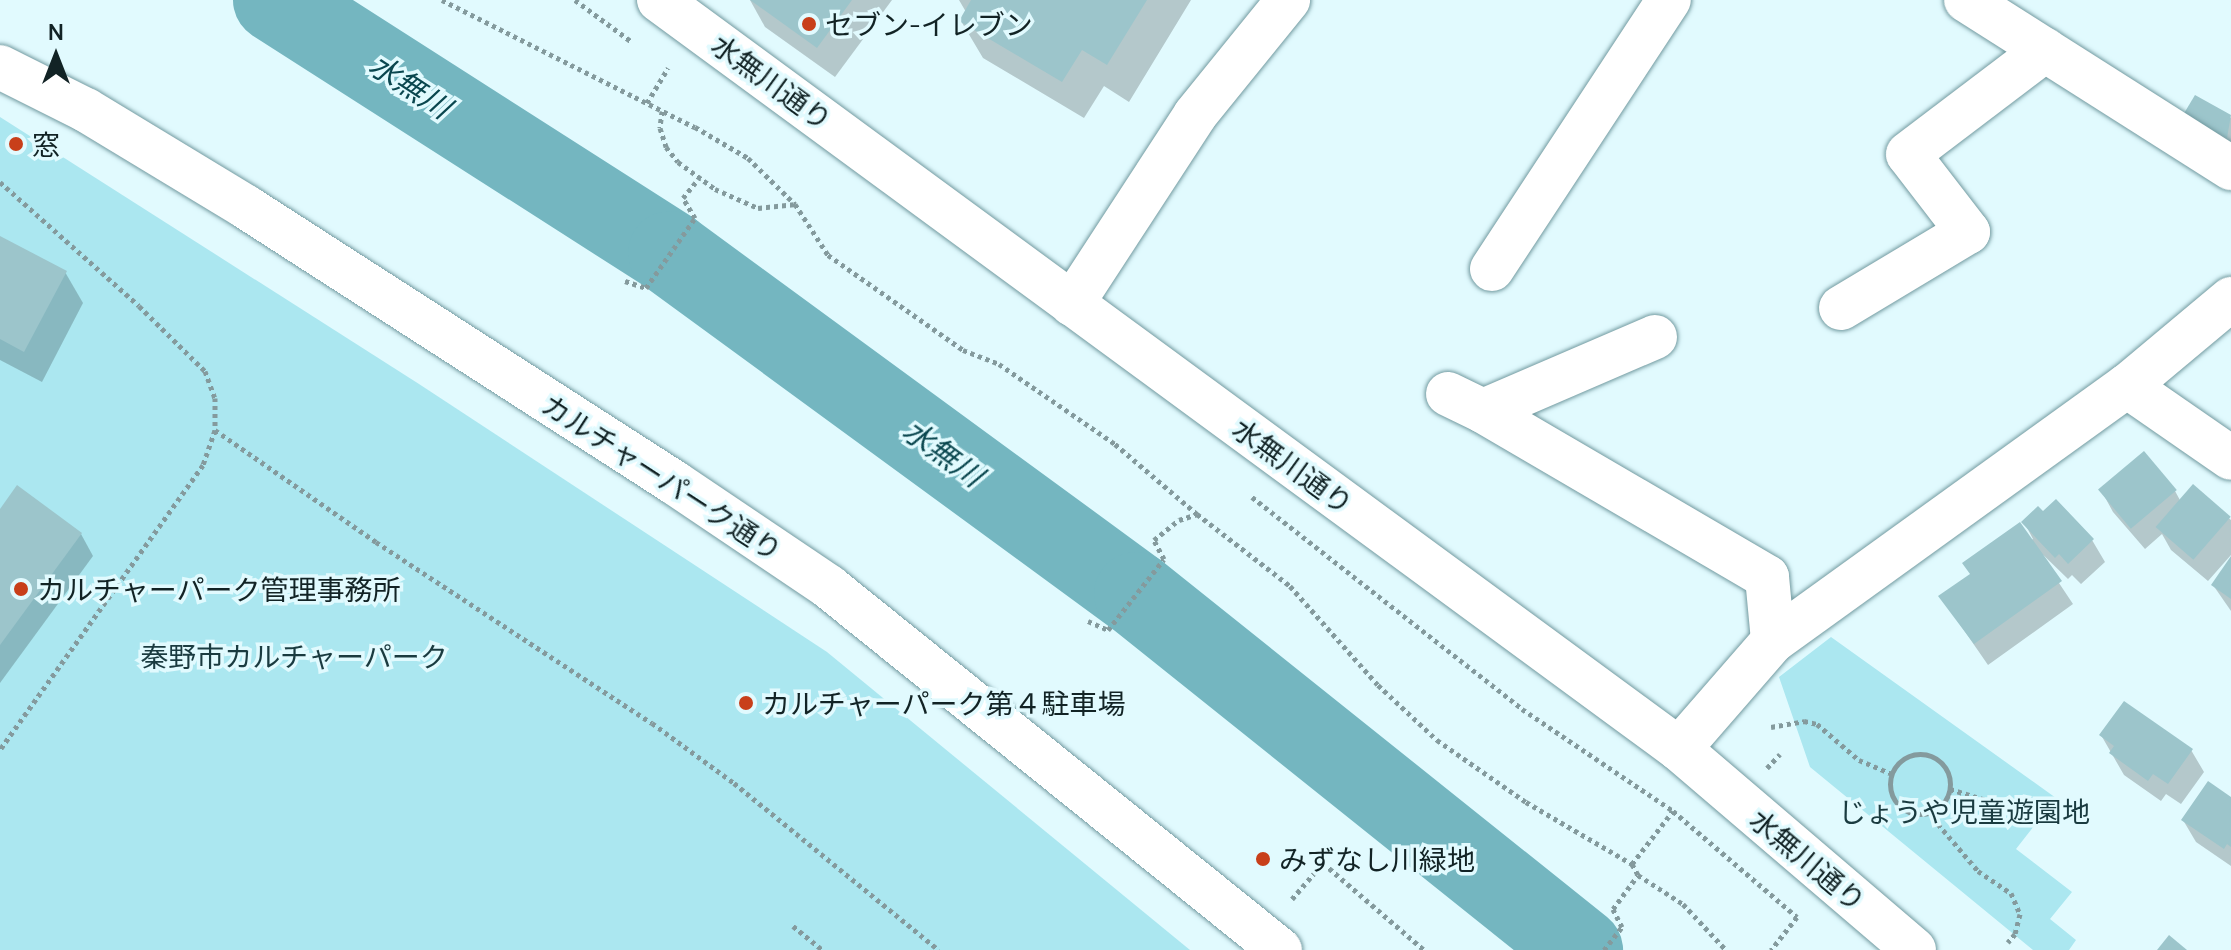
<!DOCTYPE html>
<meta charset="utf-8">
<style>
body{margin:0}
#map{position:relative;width:2231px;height:950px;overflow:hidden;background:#e1fafe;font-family:Manrope,"Noto Sans JP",sans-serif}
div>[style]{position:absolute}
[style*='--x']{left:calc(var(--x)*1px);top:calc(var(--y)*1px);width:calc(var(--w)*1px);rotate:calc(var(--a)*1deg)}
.green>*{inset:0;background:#abe7f0}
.shadow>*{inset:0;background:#0003}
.river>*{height:84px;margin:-42px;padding:0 42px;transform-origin:42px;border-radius:42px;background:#74b6c0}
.building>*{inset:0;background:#9cc5cb;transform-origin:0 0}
.path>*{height:5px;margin-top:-2.5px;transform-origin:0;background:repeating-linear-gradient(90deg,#849a9d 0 4px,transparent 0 8px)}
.path>.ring{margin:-2.5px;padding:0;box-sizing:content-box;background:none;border:5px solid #849a9d;border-radius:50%}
.roads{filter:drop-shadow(0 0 2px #729aa0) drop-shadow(0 0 2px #729aa0)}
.minor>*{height:44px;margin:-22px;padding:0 22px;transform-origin:22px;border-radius:22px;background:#fff}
.dots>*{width:22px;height:22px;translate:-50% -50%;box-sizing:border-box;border:4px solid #e1fafe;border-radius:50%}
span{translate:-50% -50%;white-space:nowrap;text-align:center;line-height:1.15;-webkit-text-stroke:7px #e1fafe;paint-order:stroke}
.poi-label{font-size:28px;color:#122325}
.left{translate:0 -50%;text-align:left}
.street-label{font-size:28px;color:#122325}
.park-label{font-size:28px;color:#1a3b40}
.water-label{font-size:30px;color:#0a474f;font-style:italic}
.north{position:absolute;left:16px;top:16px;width:80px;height:80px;-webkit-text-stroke:6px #e1fafe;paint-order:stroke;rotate:0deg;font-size:22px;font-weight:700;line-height:32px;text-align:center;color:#122325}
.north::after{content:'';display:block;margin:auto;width:28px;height:36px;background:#122325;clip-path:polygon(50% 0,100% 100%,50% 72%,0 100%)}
</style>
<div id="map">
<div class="green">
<i style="clip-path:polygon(0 117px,419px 384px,827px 652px,1190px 950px,0 950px)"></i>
<i style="clip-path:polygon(1831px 637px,2056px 798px,2016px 849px,2072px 892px,2050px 919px,2076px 940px,2069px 950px,2033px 950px,1810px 767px,1779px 677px)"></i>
</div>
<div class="shadow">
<i style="clip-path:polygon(750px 0,892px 0,835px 77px,765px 27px)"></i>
<i style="clip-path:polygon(959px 0,1191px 0,1129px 102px,1104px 86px,1084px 118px,983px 58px,961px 21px,966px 12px)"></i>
<i style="clip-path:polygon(2196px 98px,2231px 118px,2231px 147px,2192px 125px)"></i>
<i style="clip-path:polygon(0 239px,65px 272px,83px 303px,42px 382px,0 360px)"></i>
<i style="clip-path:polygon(2193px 487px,2231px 520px,2231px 555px,2208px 581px,2171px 550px,2162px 534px,2145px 549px,2113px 512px,2101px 490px,2175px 491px,2181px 502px)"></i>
<i style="clip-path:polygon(0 512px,81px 534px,93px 556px,0 683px)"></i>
<i style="clip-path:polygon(2024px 522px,2092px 540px,2105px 562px,2081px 584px,2072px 575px,2068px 579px,2035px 547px,2073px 604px,1988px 665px,1941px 597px,2033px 539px)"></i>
<i style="clip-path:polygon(2231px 559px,2231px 611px,2213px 585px)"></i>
<i style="clip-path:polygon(2101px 735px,2191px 750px,2204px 772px,2181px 804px,2166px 794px,2161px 801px,2124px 775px)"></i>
<i style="clip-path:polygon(2231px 800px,2231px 866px,2196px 842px,2183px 820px)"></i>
</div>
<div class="river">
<i style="--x:275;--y:0;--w:469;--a:32.6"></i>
<i style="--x:670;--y:253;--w:577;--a:36.2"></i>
<i style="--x:1136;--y:594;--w:570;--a:38.66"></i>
</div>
<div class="building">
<i style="clip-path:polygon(750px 0,852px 0,817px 48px)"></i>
<i style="clip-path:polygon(971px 0,1147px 0,1107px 65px,1082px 50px,1062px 82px,959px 21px)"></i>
<i style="clip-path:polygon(2195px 95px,2231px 115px,2227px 138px,2183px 115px)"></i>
<i style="clip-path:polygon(0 236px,67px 271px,24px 352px,0 339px)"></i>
<i style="left:2144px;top:451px;width:51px;height:60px;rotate:50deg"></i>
<i style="left:2193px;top:484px;width:50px;height:57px;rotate:41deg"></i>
<i style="clip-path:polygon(17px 485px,82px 533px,0 645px,0 509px)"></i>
<i style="clip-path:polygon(2056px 499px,2094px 539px,2068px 564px,2059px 554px,2055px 558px,2021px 522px,2038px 506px,2043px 511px)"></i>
<i style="clip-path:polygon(2020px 522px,2062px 581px,1974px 644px,1938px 596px,1970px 574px,1962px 563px)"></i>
<i style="clip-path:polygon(2231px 556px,2231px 599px,2211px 585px)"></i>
<i style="clip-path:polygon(2124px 701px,2193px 749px,2168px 784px,2153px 774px,2148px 781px,2109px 753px,2114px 746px,2099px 735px)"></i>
<i style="clip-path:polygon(2208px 781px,2231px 797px,2231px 847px,2227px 844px,2224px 849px,2181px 820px)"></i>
<i style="clip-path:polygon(2169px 935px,2187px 950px,2157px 950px)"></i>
</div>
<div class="path">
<i style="--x:442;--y:0;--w:283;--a:26.7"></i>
<i style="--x:695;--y:127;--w:61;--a:30.3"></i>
<i style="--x:748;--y:158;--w:66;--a:44.4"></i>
<i style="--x:795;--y:204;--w:61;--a:57.1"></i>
<i style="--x:828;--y:255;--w:165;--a:35.1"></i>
<i style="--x:963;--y:350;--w:39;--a:21"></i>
<i style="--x:999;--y:364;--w:141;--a:34.6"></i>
<i style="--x:1115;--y:444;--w:108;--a:40.5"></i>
<i style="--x:1197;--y:514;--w:118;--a:37.7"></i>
<i style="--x:1290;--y:586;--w:132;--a:48.4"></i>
<i style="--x:1378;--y:685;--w:81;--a:43"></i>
<i style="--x:1437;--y:740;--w:108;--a:34.9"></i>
<i style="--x:1526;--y:802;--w:123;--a:30.3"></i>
<i style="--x:1632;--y:864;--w:13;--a:61"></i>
<i style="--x:1638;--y:875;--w:54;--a:32.8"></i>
<i style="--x:1683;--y:904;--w:63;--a:46.9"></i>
<i style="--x:575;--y:0;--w:71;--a:36.4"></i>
<i style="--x:647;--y:103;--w:41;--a:-59"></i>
<i style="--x:662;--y:111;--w:17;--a:97"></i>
<i style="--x:660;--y:128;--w:20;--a:72"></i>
<i style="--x:666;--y:147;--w:19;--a:51"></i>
<i style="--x:678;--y:162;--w:46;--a:36.1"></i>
<i style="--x:715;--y:189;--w:47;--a:23.8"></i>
<i style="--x:758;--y:208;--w:36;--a:-6"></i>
<i style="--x:0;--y:182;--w:186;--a:41.7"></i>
<i style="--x:139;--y:306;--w:93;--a:44.6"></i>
<i style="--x:205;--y:371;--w:29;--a:70"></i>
<i style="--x:215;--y:398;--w:32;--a:90"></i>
<i style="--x:215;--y:430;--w:37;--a:109"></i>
<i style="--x:203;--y:465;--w:350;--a:125.5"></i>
<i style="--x:625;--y:281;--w:22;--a:18"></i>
<i style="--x:646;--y:288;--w:85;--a:-55"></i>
<i style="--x:695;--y:218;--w:23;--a:-121"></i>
<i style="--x:683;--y:198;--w:26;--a:-51"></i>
<i style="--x:215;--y:430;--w:196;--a:34.8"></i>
<i style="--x:376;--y:542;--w:330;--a:33.3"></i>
<i style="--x:652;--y:723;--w:102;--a:36.2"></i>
<i style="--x:734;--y:783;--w:264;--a:39.2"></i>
<i style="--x:1252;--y:497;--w:343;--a:38.1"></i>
<i style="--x:1522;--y:709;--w:182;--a:34"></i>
<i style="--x:1673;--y:811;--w:163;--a:40.5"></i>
<i style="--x:1797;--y:917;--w:42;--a:128.2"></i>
<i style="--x:1088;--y:621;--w:22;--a:24"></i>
<i style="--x:1108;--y:630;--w:90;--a:-51.7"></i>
<i style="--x:1164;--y:559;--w:21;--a:-118"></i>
<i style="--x:1154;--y:540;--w:32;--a:-39"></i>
<i style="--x:1179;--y:520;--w:19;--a:-18"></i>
<i style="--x:1771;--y:727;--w:34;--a:-10"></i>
<i style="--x:1804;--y:721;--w:13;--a:13"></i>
<i style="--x:1817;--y:724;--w:55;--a:40.6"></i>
<i style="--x:1859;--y:760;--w:36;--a:23"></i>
<i class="ring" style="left:1890px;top:754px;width:55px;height:55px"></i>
<i style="--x:1767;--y:768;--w:19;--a:-47"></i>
<i style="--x:1950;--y:789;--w:95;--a:17.1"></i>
<i style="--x:1932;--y:811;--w:14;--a:65"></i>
<i style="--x:1938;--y:824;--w:62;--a:49.6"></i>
<i style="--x:1978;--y:871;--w:40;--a:34"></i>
<i style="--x:2011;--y:893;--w:23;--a:67"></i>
<i style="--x:2020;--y:914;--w:21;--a:104"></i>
<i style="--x:2015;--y:934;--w:11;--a:131"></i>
<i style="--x:1632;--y:864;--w:67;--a:-52.3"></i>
<i style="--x:1292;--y:899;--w:48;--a:-49.3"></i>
<i style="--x:1323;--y:863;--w:133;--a:40.7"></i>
<i style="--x:793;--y:926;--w:38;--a:39"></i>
<i style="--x:1604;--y:950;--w:29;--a:-52"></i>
<i style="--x:1622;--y:927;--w:20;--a:-117"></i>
<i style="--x:1613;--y:909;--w:42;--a:-53.7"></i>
</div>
<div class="roads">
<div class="minor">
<i style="--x:659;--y:0;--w:1265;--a:36.29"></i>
<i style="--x:1679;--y:749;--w:309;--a:40.5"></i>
<i style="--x:1966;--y:0;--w:314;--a:32.4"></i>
<i style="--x:0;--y:67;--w:96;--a:26.6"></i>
<i style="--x:86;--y:110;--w:187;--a:31.2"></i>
<i style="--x:246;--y:207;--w:510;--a:32.76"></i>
<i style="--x:675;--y:483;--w:186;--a:34"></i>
<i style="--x:829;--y:587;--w:579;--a:38.83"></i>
<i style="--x:1492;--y:269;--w:322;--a:-56.7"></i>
<i style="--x:1072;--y:304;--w:225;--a:-56.9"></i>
<i style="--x:1195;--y:115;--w:148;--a:-51"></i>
<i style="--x:1841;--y:308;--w:148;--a:-30.9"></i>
<i style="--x:1968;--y:232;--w:98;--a:-127.6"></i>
<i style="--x:1908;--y:154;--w:172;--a:-37.2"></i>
<i style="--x:1655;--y:337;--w:187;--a:156.7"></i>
<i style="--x:1483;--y:411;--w:329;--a:30.3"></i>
<i style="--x:1767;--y:577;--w:64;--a:84.6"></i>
<i style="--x:2127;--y:386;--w:126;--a:34.7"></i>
<i style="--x:1448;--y:394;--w:39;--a:26"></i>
<i style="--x:1679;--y:749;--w:143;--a:-49"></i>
<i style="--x:1773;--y:641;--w:436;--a:-35.8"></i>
<i style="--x:2127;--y:386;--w:136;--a:-39.9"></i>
</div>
</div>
<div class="dots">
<i style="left:809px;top:24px;background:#c83f1a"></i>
<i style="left:16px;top:144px;background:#c83f1a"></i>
<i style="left:21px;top:589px;background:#c83f1a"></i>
<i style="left:746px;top:703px;background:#c83f1a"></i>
<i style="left:1263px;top:859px;background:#c83f1a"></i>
</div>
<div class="poi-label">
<span class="left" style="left:825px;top:24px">セブン-イレブン</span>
<span class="left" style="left:32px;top:144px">窓</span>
<span class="left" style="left:37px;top:589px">カルチャーパーク管理事務所</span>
<span class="left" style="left:762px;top:703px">カルチャーパーク第４駐車場</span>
<span class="left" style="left:1279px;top:859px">みずなし川緑地</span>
</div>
<div class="street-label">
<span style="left:772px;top:82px;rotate:36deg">水無川通り</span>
<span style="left:1293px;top:466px;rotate:36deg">水無川通り</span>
<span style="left:662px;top:477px;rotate:33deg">カルチャーパーク通り</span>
<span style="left:1808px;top:860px;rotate:40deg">水無川通り</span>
</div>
<div class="park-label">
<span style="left:294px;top:656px">秦野市カルチャーパーク</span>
<span style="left:1964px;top:811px">じょうや児童遊園地</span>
</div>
<div class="water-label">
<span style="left:410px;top:86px;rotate:33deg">水無川</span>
<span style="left:943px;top:453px;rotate:36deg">水無川</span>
</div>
<div class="north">N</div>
</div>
